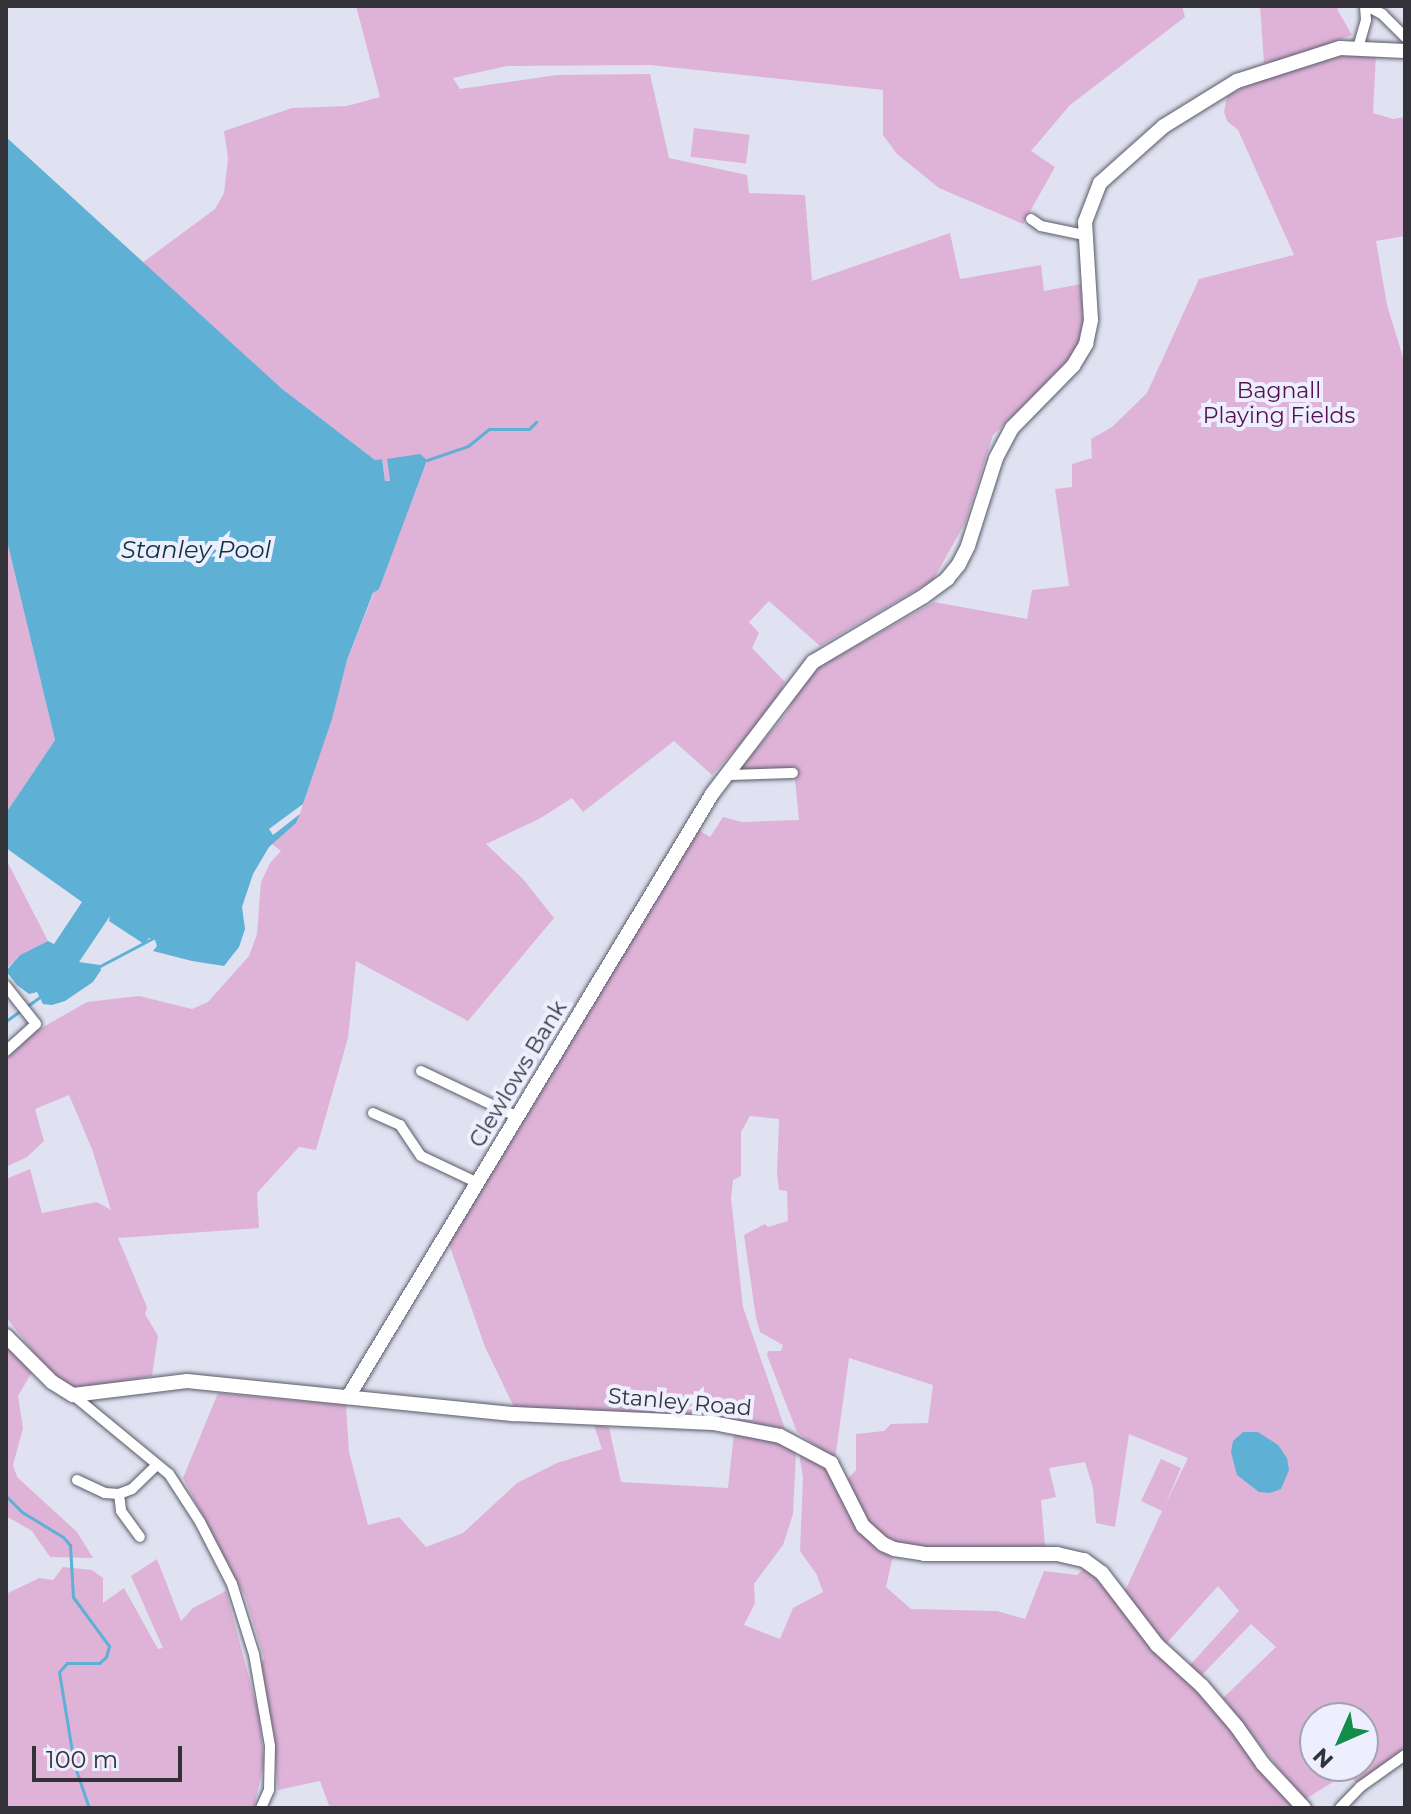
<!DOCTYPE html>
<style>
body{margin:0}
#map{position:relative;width:1411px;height:1814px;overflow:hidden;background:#e0e2f1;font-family:Montserrat,sans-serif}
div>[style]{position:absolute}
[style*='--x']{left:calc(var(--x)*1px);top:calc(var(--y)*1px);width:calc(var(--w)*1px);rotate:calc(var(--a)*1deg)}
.green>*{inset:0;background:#dfb3d8;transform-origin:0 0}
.water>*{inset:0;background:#5eb0d5}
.stream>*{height:3px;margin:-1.5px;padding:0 1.5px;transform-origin:1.5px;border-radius:1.5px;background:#5eb0d5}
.roads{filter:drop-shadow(0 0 2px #595b68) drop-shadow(0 0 2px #595b68)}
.street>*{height:10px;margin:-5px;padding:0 5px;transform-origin:5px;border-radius:5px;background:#fff}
.secondary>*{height:14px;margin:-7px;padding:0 7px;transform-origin:7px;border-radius:7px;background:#fff}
span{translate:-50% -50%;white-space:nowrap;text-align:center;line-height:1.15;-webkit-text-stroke:8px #edefff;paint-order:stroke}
.park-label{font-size:22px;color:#551050}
.street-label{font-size:22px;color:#323238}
.water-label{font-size:24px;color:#0c3342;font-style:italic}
.frame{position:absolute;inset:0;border:8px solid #323238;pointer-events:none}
.north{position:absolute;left:1299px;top:1702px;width:80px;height:80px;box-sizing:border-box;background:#edefff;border:2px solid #a2a3af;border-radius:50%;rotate:225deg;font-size:22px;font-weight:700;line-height:32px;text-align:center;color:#323238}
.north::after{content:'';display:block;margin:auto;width:28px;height:36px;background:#128e4a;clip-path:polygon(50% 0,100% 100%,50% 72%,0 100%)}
.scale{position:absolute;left:32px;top:1746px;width:150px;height:36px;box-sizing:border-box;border:4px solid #323238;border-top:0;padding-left:10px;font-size:24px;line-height:28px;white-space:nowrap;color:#323238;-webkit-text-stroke:6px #edefff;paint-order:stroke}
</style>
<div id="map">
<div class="green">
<i style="clip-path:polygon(356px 6px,1182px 6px,1185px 17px,1070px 105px,1031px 151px,1055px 167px,1023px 224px,939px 188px,897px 154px,883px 135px,883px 90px,650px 65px,507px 66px,453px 78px,460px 89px,557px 75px,650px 74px,669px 158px,747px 175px,749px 193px,805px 195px,812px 281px,950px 233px,960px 279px,1041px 265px,1044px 291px,1081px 284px,1084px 335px,1066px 365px,993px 435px,965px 523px,933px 580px,820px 646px,769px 601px,749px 622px,759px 633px,752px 648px,785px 682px,769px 712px,712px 775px,674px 741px,583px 812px,572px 798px,539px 819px,486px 844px,523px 879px,554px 918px,468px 1021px,356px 961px,348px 1038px,316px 1150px,299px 1147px,257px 1193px,259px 1228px,118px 1238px,147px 1307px,145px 1314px,158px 1336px,152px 1376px,77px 1389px,61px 1381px,41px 1362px,6px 1317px,6px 1179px,30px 1169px,42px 1213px,97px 1202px,111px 1210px,92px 1149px,69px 1095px,35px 1109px,44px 1141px,27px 1157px,6px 1167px,6px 1059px,29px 1035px,87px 1002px,139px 996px,192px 1009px,208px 1002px,249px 956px,257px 934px,261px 882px,270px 863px,281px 851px,272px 844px,300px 814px,347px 660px,427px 460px,387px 459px,390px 481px,385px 481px,382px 459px,375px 460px,281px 388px,142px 263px,215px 209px,224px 193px,228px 158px,224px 131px,292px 108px,347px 106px,380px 97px)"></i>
<i style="clip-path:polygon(1260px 6px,1342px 6px,1337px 9px,1352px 35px,1297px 57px,1264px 63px)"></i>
<i style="clip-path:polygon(evenodd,1376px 54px,1373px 113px,1393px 119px,1405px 117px,1405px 236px,1376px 241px,1387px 305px,1405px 364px,1405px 1751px,1358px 1786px,1349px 1772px,1304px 1800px,1223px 1698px,1276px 1647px,1251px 1624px,1201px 1676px,1190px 1665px,1239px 1611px,1218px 1586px,1165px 1645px,1125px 1591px,1162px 1511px,1141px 1501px,1161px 1459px,1181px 1468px,1165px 1505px,1188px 1458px,1129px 1434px,1115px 1527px,1096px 1523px,1093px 1488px,1085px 1462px,1049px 1468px,1056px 1497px,1041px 1500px,1045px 1546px,913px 1548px,898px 1547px,870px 1527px,848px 1479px,856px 1470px,856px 1434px,884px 1431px,891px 1424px,928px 1423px,933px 1385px,849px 1358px,835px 1460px,797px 1432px,767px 1355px,768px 1351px,781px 1351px,783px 1345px,760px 1332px,756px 1318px,744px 1235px,765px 1224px,768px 1227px,788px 1221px,787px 1191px,779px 1190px,777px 1174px,779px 1119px,750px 1116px,741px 1132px,741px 1176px,733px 1180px,731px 1198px,743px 1307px,785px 1429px,711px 1417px,514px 1407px,485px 1347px,449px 1244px,697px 829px,710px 837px,723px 817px,742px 822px,799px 820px,794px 770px,736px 773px,786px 714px,807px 674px,934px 602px,1027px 619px,1032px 590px,1069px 586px,1055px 489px,1072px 487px,1072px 464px,1092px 458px,1091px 439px,1112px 427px,1147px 393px,1199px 279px,1294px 255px,1238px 130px,1227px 121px,1224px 112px,1227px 96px,1260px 79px,1294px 69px,1341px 56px,1376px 54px,1315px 1718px,1363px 1718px,1363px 1766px,1315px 1766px,1315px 1718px)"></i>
<i style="left:694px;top:128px;width:56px;height:29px;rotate:7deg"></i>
<i style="clip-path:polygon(6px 537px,55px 740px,6px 813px)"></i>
<i style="clip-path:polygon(6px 859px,48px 941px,20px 955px,6px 969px)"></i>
<i style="clip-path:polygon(6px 1345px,32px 1372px,18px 1396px,23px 1428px,13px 1465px,17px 1477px,77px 1532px,93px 1558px,50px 1557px,32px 1531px,6px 1516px)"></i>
<i style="clip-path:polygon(218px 1393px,346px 1405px,349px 1452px,368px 1525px,399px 1517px,426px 1547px,463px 1533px,517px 1483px,557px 1463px,602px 1449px,594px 1425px,609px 1427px,621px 1482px,728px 1488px,734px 1433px,783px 1443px,796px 1452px,793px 1514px,783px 1545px,754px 1584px,755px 1603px,744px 1625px,780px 1639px,793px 1608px,823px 1592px,817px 1575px,800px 1551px,803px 1477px,800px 1460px,801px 1453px,813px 1456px,832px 1474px,860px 1532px,881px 1551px,893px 1556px,886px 1587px,911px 1609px,997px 1611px,1025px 1619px,1044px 1571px,1077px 1575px,1085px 1568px,1113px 1595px,1299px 1808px,330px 1808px,320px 1781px,278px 1790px,273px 1731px,260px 1667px,264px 1658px,245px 1596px,183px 1478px)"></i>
<i style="clip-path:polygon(157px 1559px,181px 1621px,193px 1608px,226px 1591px,259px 1715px,264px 1762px,254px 1808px,6px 1808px,6px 1594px,39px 1578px,53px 1580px,63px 1567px,92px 1570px,103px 1578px,103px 1603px,124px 1588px,158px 1649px,163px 1648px,131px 1576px)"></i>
</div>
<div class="water">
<i style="clip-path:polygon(6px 137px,281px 388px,375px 460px,382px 459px,385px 481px,390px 481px,387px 459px,420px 454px,427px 460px,379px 589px,373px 593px,347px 660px,332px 719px,303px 804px,269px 829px,273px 835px,300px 814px,296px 823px,269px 847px,253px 874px,242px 907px,245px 929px,239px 947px,224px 966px,192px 961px,153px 951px,157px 946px,155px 940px,149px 938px,144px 944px,109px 921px,110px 916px,79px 962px,100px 965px,101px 970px,93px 982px,65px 1001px,52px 1005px,43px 1004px,37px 992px,29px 994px,17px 985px,6px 971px,20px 955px,48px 941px,54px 944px,82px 902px,6px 848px,6px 813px,55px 740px,6px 537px)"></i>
<i style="clip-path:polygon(1243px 1432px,1258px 1432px,1278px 1445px,1287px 1458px,1289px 1470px,1281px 1489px,1270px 1493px,1259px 1492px,1237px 1475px,1231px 1452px,1233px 1441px)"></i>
</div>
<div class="stream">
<i style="--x:427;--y:460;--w:43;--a:-18.9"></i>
<i style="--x:468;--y:446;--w:27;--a:-39"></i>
<i style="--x:489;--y:429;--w:40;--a:0"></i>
<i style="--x:529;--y:429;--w:10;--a:-45"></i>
<i style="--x:100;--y:966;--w:60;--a:-27.8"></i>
<i style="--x:26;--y:1007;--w:17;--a:-36"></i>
<i style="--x:6;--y:1021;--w:17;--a:-36"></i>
<i style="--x:6;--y:1496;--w:23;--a:45"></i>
<i style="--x:22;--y:1512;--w:48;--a:31.4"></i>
<i style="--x:63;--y:1537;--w:11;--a:49"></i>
<i style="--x:70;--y:1545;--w:52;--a:86.7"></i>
<i style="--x:73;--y:1597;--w:61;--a:53.7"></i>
<i style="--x:109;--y:1646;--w:11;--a:105"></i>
<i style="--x:106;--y:1657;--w:9;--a:139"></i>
<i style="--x:99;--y:1663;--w:32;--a:180"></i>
<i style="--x:67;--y:1663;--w:12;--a:132"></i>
<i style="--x:59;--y:1672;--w:93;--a:80.7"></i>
<i style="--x:74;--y:1764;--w:46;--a:71.2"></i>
</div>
<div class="roads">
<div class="street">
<i style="--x:1367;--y:6;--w:17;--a:28"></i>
<i style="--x:1382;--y:14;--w:33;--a:45"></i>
<i style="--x:1358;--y:48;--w:29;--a:-74"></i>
<i style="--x:1366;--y:20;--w:14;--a:-94"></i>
<i style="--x:1031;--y:219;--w:12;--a:35"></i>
<i style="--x:1041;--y:226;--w:44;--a:11.8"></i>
<i style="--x:728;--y:775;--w:65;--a:-1.8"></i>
<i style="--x:6;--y:986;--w:48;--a:51.7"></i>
<i style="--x:36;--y:1024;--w:40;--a:138"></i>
<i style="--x:421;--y:1071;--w:107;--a:25.4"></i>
<i style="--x:373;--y:1113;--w:30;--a:24"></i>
<i style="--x:400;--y:1125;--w:37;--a:56"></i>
<i style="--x:421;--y:1156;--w:63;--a:25.3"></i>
<i style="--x:73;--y:1395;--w:124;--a:39.5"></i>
<i style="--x:169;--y:1474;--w:57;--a:57.1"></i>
<i style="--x:200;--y:1522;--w:70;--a:62.7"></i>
<i style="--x:232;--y:1584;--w:73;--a:72.6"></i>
<i style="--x:254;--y:1654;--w:93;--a:80.1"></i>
<i style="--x:270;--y:1746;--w:44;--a:91.3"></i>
<i style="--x:269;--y:1790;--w:20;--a:114"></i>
<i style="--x:77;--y:1480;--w:31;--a:25"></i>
<i style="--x:105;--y:1493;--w:14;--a:4"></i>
<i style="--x:119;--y:1494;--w:14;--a:-21"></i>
<i style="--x:132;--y:1489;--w:35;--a:-44"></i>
<i style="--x:119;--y:1494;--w:17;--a:83"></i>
<i style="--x:121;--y:1511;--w:32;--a:54"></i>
<i style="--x:1340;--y:1808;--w:29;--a:-46"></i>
<i style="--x:1360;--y:1787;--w:55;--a:-35.4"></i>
</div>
<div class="secondary">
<i style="--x:6;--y:1336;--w:65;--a:45"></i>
<i style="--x:52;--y:1382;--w:25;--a:32"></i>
<i style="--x:73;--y:1395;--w:115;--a:-7"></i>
<i style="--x:187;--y:1381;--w:329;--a:5.8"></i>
<i style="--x:514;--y:1414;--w:199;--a:2.6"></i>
<i style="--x:713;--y:1423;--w:68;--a:11"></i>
<i style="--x:780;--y:1436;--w:58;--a:27.9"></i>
<i style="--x:831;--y:1463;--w:71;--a:63.1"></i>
<i style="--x:863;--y:1526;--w:27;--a:42"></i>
<i style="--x:883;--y:1544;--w:12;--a:24"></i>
<i style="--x:894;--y:1549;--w:30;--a:9"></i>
<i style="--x:924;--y:1554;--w:133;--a:0"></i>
<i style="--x:1057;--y:1554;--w:28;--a:13"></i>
<i style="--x:1084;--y:1560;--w:22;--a:36"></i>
<i style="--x:1102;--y:1573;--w:91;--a:52.6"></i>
<i style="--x:1157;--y:1645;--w:61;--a:42.3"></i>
<i style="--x:1202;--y:1686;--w:54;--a:49.5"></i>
<i style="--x:1237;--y:1727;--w:45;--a:54.9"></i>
<i style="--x:1263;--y:1764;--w:60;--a:47"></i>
<i style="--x:348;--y:1397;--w:704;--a:-58.88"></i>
<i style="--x:712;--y:794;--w:166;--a:-52.6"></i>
<i style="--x:813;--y:662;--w:129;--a:-30.7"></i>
<i style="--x:924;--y:596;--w:29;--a:-36"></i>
<i style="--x:947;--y:579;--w:19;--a:-51"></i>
<i style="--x:959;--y:564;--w:20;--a:-63"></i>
<i style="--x:968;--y:546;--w:92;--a:-72.3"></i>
<i style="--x:996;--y:458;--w:34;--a:-62"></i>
<i style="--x:1012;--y:428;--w:87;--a:-45.5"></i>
<i style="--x:1073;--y:366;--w:26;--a:-59"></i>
<i style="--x:1086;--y:344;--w:25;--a:-78"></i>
<i style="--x:1091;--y:320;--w:98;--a:-93.5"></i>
<i style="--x:1085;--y:222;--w:42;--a:-69"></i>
<i style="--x:1100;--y:183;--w:86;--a:-41.7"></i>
<i style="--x:1164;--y:126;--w:86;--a:-31.7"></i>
<i style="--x:1237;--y:81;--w:108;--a:-17.8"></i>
<i style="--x:1340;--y:48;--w:65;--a:2.6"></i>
</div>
</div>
<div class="park-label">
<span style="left:1279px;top:403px">Bagnall<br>Playing Fields</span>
</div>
<div class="street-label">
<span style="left:518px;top:1074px;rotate:-59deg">Clewlows Bank</span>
<span style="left:680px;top:1402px;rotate:5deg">Stanley Road</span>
</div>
<div class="water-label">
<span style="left:196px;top:550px">Stanley Pool</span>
</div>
<div class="frame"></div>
<div class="north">N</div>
<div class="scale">100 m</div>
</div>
